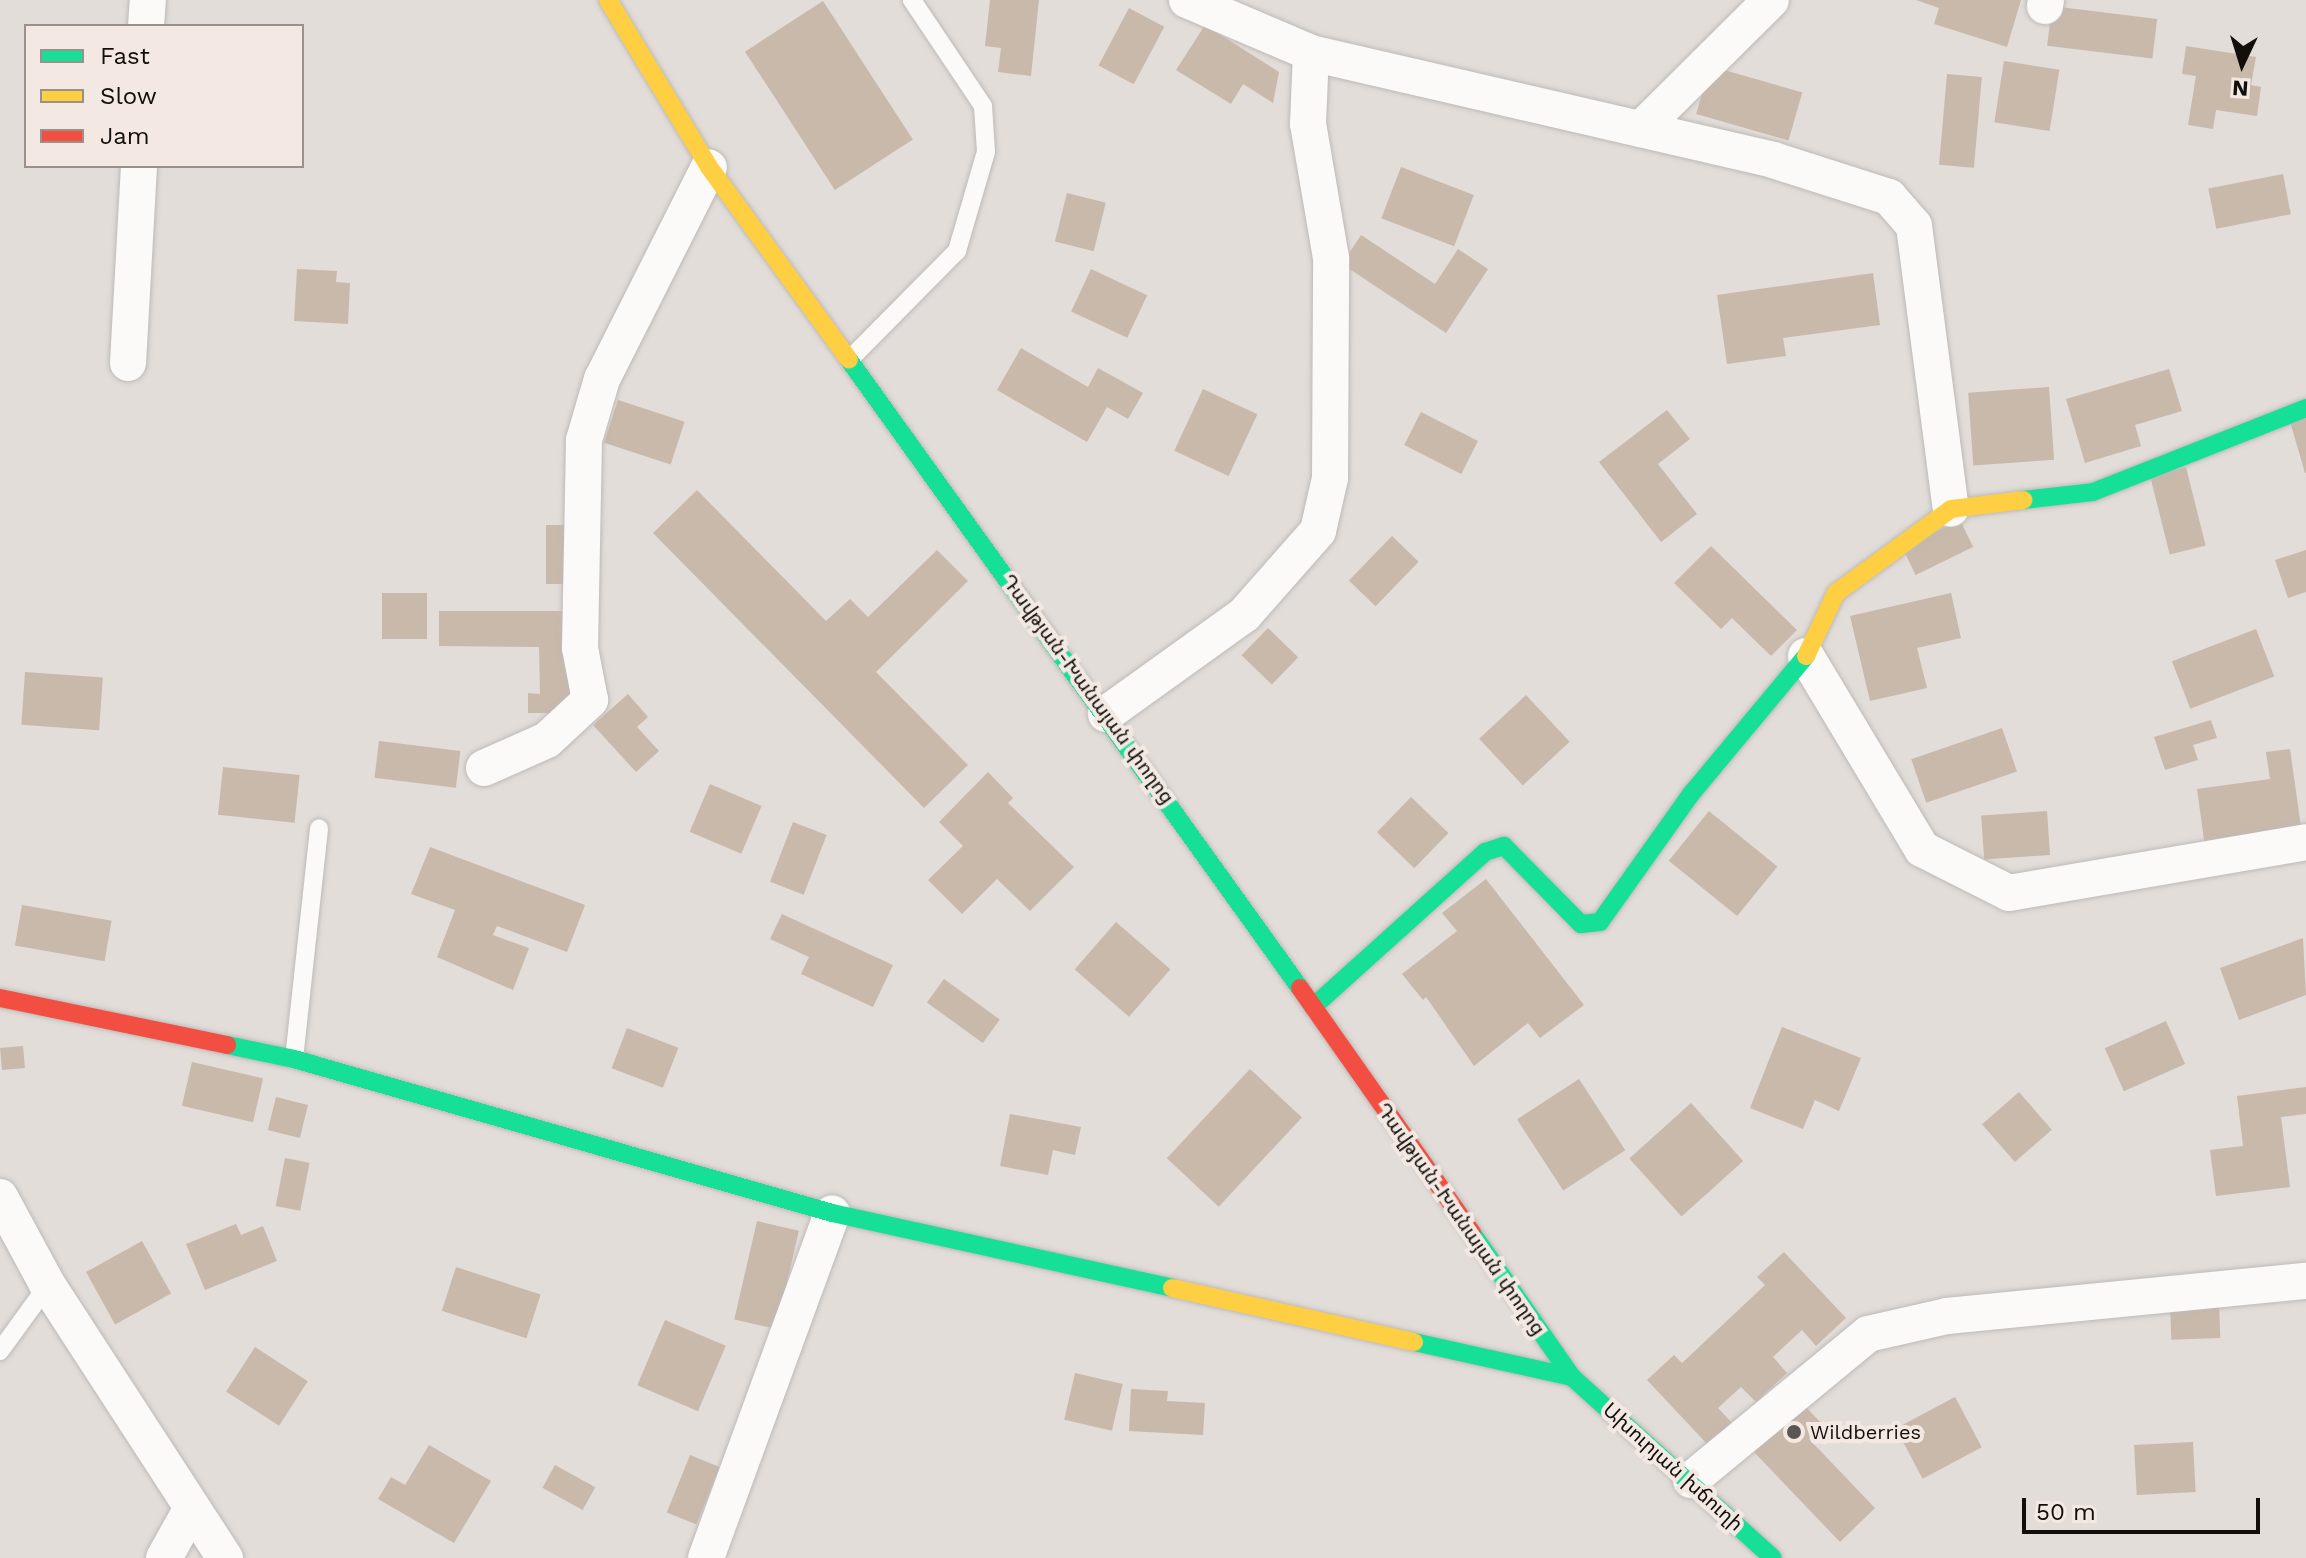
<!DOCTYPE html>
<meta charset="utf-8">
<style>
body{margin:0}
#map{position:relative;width:2306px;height:1558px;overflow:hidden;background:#e2ddd9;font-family:"Work Sans","Noto Sans Armenian",sans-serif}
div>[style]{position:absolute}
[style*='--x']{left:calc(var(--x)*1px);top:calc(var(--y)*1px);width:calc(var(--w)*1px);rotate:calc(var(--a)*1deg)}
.building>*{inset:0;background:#c9b9aa;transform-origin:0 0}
.roads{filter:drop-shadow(0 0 2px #bebab7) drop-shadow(0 0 2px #bebab7)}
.lane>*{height:18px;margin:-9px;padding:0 9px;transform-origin:9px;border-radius:9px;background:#fbfaf9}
.street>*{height:36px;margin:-18px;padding:0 18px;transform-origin:18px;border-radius:18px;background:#fbfaf9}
.fast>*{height:18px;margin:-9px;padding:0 9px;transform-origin:9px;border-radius:9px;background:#16e098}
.slow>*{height:18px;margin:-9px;padding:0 9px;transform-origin:9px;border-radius:9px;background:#ffcf43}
.jam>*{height:18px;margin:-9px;padding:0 9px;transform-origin:9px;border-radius:9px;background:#f24e42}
.dots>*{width:22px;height:22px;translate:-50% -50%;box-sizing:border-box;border:4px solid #f3e9e2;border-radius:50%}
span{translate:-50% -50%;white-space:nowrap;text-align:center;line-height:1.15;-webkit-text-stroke:8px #f3e9e2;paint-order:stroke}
.street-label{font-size:20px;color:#110e0b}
.poi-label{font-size:20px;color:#110e0b}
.left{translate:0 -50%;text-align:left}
.legend{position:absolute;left:24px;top:24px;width:280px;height:144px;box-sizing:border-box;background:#f3e9e2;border:2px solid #99918c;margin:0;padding:10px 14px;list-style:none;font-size:24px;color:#110e0b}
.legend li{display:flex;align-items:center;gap:16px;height:40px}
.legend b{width:40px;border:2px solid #99918c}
.north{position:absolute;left:2202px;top:24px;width:80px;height:80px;-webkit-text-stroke:6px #f3e9e2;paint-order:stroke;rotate:184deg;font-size:22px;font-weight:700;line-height:32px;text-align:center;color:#110e0b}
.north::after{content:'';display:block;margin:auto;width:28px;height:36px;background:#110e0b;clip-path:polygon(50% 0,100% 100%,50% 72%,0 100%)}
.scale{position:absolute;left:2022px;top:1498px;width:238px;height:36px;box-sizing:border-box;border:4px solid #110e0b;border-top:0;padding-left:10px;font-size:24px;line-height:28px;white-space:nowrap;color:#110e0b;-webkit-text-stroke:6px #f3e9e2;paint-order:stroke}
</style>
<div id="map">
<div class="building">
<i style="clip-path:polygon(990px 0,1039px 0,1031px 76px,998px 72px,1001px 48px,985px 46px)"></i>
<i style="clip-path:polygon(1916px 0,2021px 0,2007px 47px,1934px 24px,1939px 8px)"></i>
<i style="left:823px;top:1px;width:165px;height:93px;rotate:57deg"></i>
<i style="left:2052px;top:6px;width:106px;height:40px;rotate:7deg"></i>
<i style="left:1129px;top:8px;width:40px;height:65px;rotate:28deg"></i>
<i style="clip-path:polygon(1205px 25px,1279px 72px,1273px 103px,1243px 84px,1231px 104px,1176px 70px)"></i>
<i style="clip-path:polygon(2186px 46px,2256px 57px,2251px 85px,2261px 87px,2257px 116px,2216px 110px,2213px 129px,2188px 125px,2196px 76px,2182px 74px)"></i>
<i style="left:2004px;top:61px;width:56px;height:62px;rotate:9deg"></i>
<i style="left:1710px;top:66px;width:96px;height:50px;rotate:16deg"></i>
<i style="left:1947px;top:74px;width:35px;height:91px;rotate:5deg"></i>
<i style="left:1401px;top:167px;width:78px;height:55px;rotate:21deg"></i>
<i style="left:2283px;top:174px;width:41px;height:76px;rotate:79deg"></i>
<i style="left:1067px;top:193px;width:40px;height:50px;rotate:14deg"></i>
<i style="clip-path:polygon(1361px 235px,1435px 284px,1458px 249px,1488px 269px,1446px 333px,1342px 264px)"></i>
<i style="clip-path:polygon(297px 269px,337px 271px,336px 282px,350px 283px,348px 324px,294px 321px)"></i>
<i style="left:1091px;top:269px;width:62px;height:47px;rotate:25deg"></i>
<i style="clip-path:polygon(1873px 273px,1880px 325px,1783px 338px,1786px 356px,1727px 364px,1717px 295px)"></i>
<i style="clip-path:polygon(1021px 348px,1088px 387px,1098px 368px,1143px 393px,1128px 419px,1107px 407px,1087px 442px,997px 390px)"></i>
<i style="clip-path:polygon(2169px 369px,2182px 411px,2135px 425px,2141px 446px,2085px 463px,2066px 399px)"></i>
<i style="left:2049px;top:387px;width:73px;height:81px;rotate:86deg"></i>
<i style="left:1203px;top:389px;width:60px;height:68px;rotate:25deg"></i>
<i style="left:618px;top:400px;width:70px;height:45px;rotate:18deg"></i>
<i style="clip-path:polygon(1667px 410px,1690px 439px,1658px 464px,1697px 514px,1661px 542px,1599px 462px)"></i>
<i style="left:1421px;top:412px;width:64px;height:37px;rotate:27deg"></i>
<i style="clip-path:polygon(2306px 414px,2306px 473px,2305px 473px,2289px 418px)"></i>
<i style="left:2186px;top:467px;width:81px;height:37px;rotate:76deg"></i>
<i style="clip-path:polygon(697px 490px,826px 621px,850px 599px,868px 617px,937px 550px,968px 581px,876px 672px,968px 765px,924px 808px,653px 533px)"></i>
<i style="left:1960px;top:520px;width:30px;height:64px;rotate:64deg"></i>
<i style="left:546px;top:525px;width:28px;height:59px"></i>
<i style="left:1392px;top:536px;width:37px;height:62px;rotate:44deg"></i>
<i style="clip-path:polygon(1711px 546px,1797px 630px,1771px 656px,1732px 618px,1721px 629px,1674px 583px)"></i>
<i style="clip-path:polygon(2306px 550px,2306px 592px,2288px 598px,2275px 560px)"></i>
<i style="left:382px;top:593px;width:45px;height:46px"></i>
<i style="clip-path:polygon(1951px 593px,1961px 638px,1917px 648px,1927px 688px,1870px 701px,1850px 616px)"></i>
<i style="clip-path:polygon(439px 611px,572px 611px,573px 713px,528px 713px,528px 693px,540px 694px,539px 647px,439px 646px)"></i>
<i style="left:1268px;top:628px;width:42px;height:38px;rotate:44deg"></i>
<i style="left:2256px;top:629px;width:51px;height:90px;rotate:69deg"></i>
<i style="left:25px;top:672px;width:78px;height:53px;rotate:4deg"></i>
<i style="clip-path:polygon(628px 694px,648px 717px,637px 727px,659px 751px,636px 772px,593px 725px)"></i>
<i style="left:1526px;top:695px;width:64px;height:64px;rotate:47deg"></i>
<i style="clip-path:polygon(2211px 720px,2217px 738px,2193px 745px,2198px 760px,2165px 770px,2154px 737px)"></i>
<i style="left:2002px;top:728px;width:46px;height:96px;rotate:71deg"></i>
<i style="left:379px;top:741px;width:82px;height:37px;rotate:7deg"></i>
<i style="clip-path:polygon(2290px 749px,2301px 827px,2205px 847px,2197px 789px,2270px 779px,2266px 752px)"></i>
<i style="left:223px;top:767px;width:77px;height:48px;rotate:6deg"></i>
<i style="clip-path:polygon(988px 772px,1013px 798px,1008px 803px,1074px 867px,1030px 911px,997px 879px,962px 914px,928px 880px,963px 846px,939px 822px)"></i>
<i style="left:710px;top:784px;width:56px;height:52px;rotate:23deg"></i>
<i style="left:1411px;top:797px;width:52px;height:49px;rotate:44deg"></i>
<i style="left:1709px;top:811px;width:88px;height:64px;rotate:39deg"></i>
<i style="left:2047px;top:811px;width:44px;height:66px;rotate:86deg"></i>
<i style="left:793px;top:822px;width:36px;height:64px;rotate:21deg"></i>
<i style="clip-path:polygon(430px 847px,585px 905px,567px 952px,497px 926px,493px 935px,529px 948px,513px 990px,437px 957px,455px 910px,411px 894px)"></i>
<i style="clip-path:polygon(1486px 879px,1584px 1005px,1540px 1038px,1528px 1023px,1474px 1066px,1426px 997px,1423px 1000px,1402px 974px,1457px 931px,1442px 913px)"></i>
<i style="left:22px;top:905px;width:91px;height:41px;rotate:10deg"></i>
<i style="clip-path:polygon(782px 914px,893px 965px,873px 1007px,801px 974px,809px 957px,770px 939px)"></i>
<i style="left:1116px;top:922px;width:72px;height:63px;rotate:41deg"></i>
<i style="clip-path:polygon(2303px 938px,2306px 995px,2239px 1020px,2220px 968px)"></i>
<i style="left:944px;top:979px;width:69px;height:29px;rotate:36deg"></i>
<i style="left:2166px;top:1021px;width:47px;height:67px;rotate:66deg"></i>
<i style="clip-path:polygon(1782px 1027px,1861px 1058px,1839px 1111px,1815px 1100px,1803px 1129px,1750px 1108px)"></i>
<i style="left:627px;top:1028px;width:55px;height:43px;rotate:21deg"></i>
<i style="left:23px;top:1046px;width:22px;height:23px;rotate:85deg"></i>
<i style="left:192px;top:1062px;width:73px;height:45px;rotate:13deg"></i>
<i style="left:1250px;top:1069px;width:71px;height:122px;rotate:43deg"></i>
<i style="left:1579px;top:1079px;width:85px;height:74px;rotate:57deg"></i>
<i style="clip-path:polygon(2306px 1087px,2306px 1114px,2281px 1117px,2290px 1187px,2216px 1196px,2210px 1150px,2243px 1146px,2237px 1096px)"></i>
<i style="left:2019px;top:1092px;width:50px;height:49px;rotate:49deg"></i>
<i style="left:276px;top:1097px;width:33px;height:34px;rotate:14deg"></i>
<i style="left:1691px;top:1103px;width:78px;height:83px;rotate:48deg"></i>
<i style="clip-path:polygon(1010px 1114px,1081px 1127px,1075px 1155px,1053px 1150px,1048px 1175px,1000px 1166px)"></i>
<i style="left:285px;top:1158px;width:25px;height:49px;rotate:11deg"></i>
<i style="left:757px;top:1221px;width:43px;height:101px;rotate:13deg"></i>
<i style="clip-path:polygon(236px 1224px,241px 1235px,263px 1226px,277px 1261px,205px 1290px,186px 1244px)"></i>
<i style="left:142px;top:1241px;width:60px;height:64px;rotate:61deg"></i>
<i style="clip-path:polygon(1784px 1252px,1846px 1318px,1816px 1346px,1802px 1330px,1773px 1357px,1787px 1373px,1756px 1402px,1741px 1387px,1718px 1408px,1733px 1424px,1709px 1446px,1647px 1380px,1674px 1355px,1682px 1363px,1765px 1285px,1757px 1277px)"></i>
<i style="left:456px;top:1267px;width:89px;height:46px;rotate:18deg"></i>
<i style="left:2219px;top:1302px;width:36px;height:49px;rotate:88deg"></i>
<i style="left:665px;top:1320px;width:66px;height:71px;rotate:23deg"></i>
<i style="left:255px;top:1347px;width:63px;height:53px;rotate:33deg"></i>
<i style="left:1075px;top:1373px;width:49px;height:48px;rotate:13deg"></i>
<i style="clip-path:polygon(1131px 1389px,1168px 1391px,1167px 1401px,1205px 1403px,1203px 1435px,1129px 1431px)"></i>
<i style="left:1955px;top:1397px;width:57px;height:67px;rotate:62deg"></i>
<i style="clip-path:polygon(1802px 1403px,1823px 1425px,1809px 1439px,1875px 1508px,1840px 1542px,1752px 1450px)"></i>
<i style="left:2193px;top:1442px;width:50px;height:59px;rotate:87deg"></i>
<i style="clip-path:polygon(429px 1445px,491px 1481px,454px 1543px,378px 1499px,391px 1477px,405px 1485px)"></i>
<i style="left:690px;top:1455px;width:32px;height:62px;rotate:22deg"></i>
<i style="left:555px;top:1465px;width:46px;height:26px;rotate:29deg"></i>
</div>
<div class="roads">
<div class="lane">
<i style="--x:851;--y:358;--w:151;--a:-45.3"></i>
<i style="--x:957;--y:251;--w:103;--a:-73.7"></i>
<i style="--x:986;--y:152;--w:46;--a:-93.7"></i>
<i style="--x:983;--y:106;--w:128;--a:-123.8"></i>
<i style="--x:294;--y:1059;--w:232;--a:-83.8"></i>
<i style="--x:0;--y:1351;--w:82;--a:-54"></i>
</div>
<div class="street">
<i style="--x:1187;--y:0;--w:135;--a:23.1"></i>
<i style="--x:1311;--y:53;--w:474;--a:13"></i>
<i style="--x:1773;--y:160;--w:122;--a:17.7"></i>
<i style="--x:1889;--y:197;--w:38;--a:49"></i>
<i style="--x:1914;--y:226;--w:285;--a:82.6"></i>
<i style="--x:2045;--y:6;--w:6;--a:-81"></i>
<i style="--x:146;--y:26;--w:26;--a:-86"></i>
<i style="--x:1641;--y:129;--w:183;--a:-44.8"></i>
<i style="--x:128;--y:363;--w:197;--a:-86.8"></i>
<i style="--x:1806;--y:656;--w:225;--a:59"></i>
<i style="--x:1922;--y:849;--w:97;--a:26.8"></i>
<i style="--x:2009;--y:893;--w:301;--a:-9.7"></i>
<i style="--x:1106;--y:714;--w:170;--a:-35.7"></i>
<i style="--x:1244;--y:615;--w:112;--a:-48.6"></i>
<i style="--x:1318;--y:531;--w:54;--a:-77.2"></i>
<i style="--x:1330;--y:478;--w:220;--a:-89.7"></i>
<i style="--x:1331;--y:258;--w:136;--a:-99.7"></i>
<i style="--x:1308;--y:124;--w:71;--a:-87.6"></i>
<i style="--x:484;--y:768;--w:69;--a:-24"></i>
<i style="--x:547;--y:740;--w:59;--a:-42.9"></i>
<i style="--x:590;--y:700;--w:53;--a:-100.9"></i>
<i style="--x:580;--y:648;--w:208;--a:-88.9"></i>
<i style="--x:584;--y:440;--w:64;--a:-73.6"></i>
<i style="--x:602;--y:379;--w:237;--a:-63.2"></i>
<i style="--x:0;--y:1197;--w:99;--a:61.6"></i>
<i style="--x:47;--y:1284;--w:327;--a:57"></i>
<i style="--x:1691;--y:1480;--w:229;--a:-39.5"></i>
<i style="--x:1868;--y:1334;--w:81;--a:-12.8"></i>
<i style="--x:1947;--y:1316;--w:361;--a:-5.6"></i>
<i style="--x:164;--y:1558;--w:57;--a:-60.8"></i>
<i style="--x:706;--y:1558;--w:367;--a:-69.9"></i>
</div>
<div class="fast">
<i style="--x:849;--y:360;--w:773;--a:54.32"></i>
<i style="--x:2023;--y:500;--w:70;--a:-6.5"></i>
<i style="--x:2093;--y:492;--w:229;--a:-21.5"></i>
<i style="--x:1313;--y:1007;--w:232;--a:-42"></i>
<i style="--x:1485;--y:852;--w:20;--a:-18"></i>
<i style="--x:1504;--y:846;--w:110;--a:45.4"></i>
<i style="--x:1581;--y:924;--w:19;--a:-6"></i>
<i style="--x:1600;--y:922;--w:157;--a:-54.6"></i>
<i style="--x:1691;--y:794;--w:180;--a:-50.2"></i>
<i style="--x:227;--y:1045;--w:68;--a:11.8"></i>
<i style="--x:294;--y:1059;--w:560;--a:15.97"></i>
<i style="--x:832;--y:1213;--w:348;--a:12.4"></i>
<i style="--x:1472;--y:1233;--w:175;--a:55.2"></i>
<i style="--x:1572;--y:1377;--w:270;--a:42"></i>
<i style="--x:1414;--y:1342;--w:162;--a:12.5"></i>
</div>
<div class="slow">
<i style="--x:608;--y:0;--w:195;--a:58.8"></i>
<i style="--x:709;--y:167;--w:238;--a:54"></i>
<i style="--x:1806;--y:656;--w:70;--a:-64.5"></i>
<i style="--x:1836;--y:593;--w:142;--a:-36.1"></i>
<i style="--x:1951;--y:509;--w:73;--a:-7.1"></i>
<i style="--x:1172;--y:1288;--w:248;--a:12.6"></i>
</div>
<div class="jam">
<i style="--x:1300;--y:988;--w:299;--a:54.9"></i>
<i style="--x:0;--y:998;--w:232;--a:11.7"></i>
</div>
</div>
<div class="dots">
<i style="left:1794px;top:1432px;background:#5a5653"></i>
</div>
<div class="street-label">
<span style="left:1088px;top:689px;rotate:54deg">Դավթյան-Խանայան փողոց</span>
<span style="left:1461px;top:1219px;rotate:55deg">Դավթյան-Խանայան փողոց</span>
<span style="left:1673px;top:1467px;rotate:42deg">Ախուրյան խճուղի</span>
</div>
<div class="poi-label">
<span class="left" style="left:1810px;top:1432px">Wildberries</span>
</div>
<ul class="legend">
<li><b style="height:10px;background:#16e098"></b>Fast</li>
<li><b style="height:10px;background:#ffcf43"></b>Slow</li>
<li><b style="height:10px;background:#f24e42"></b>Jam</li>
</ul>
<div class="north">N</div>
<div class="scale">50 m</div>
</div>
